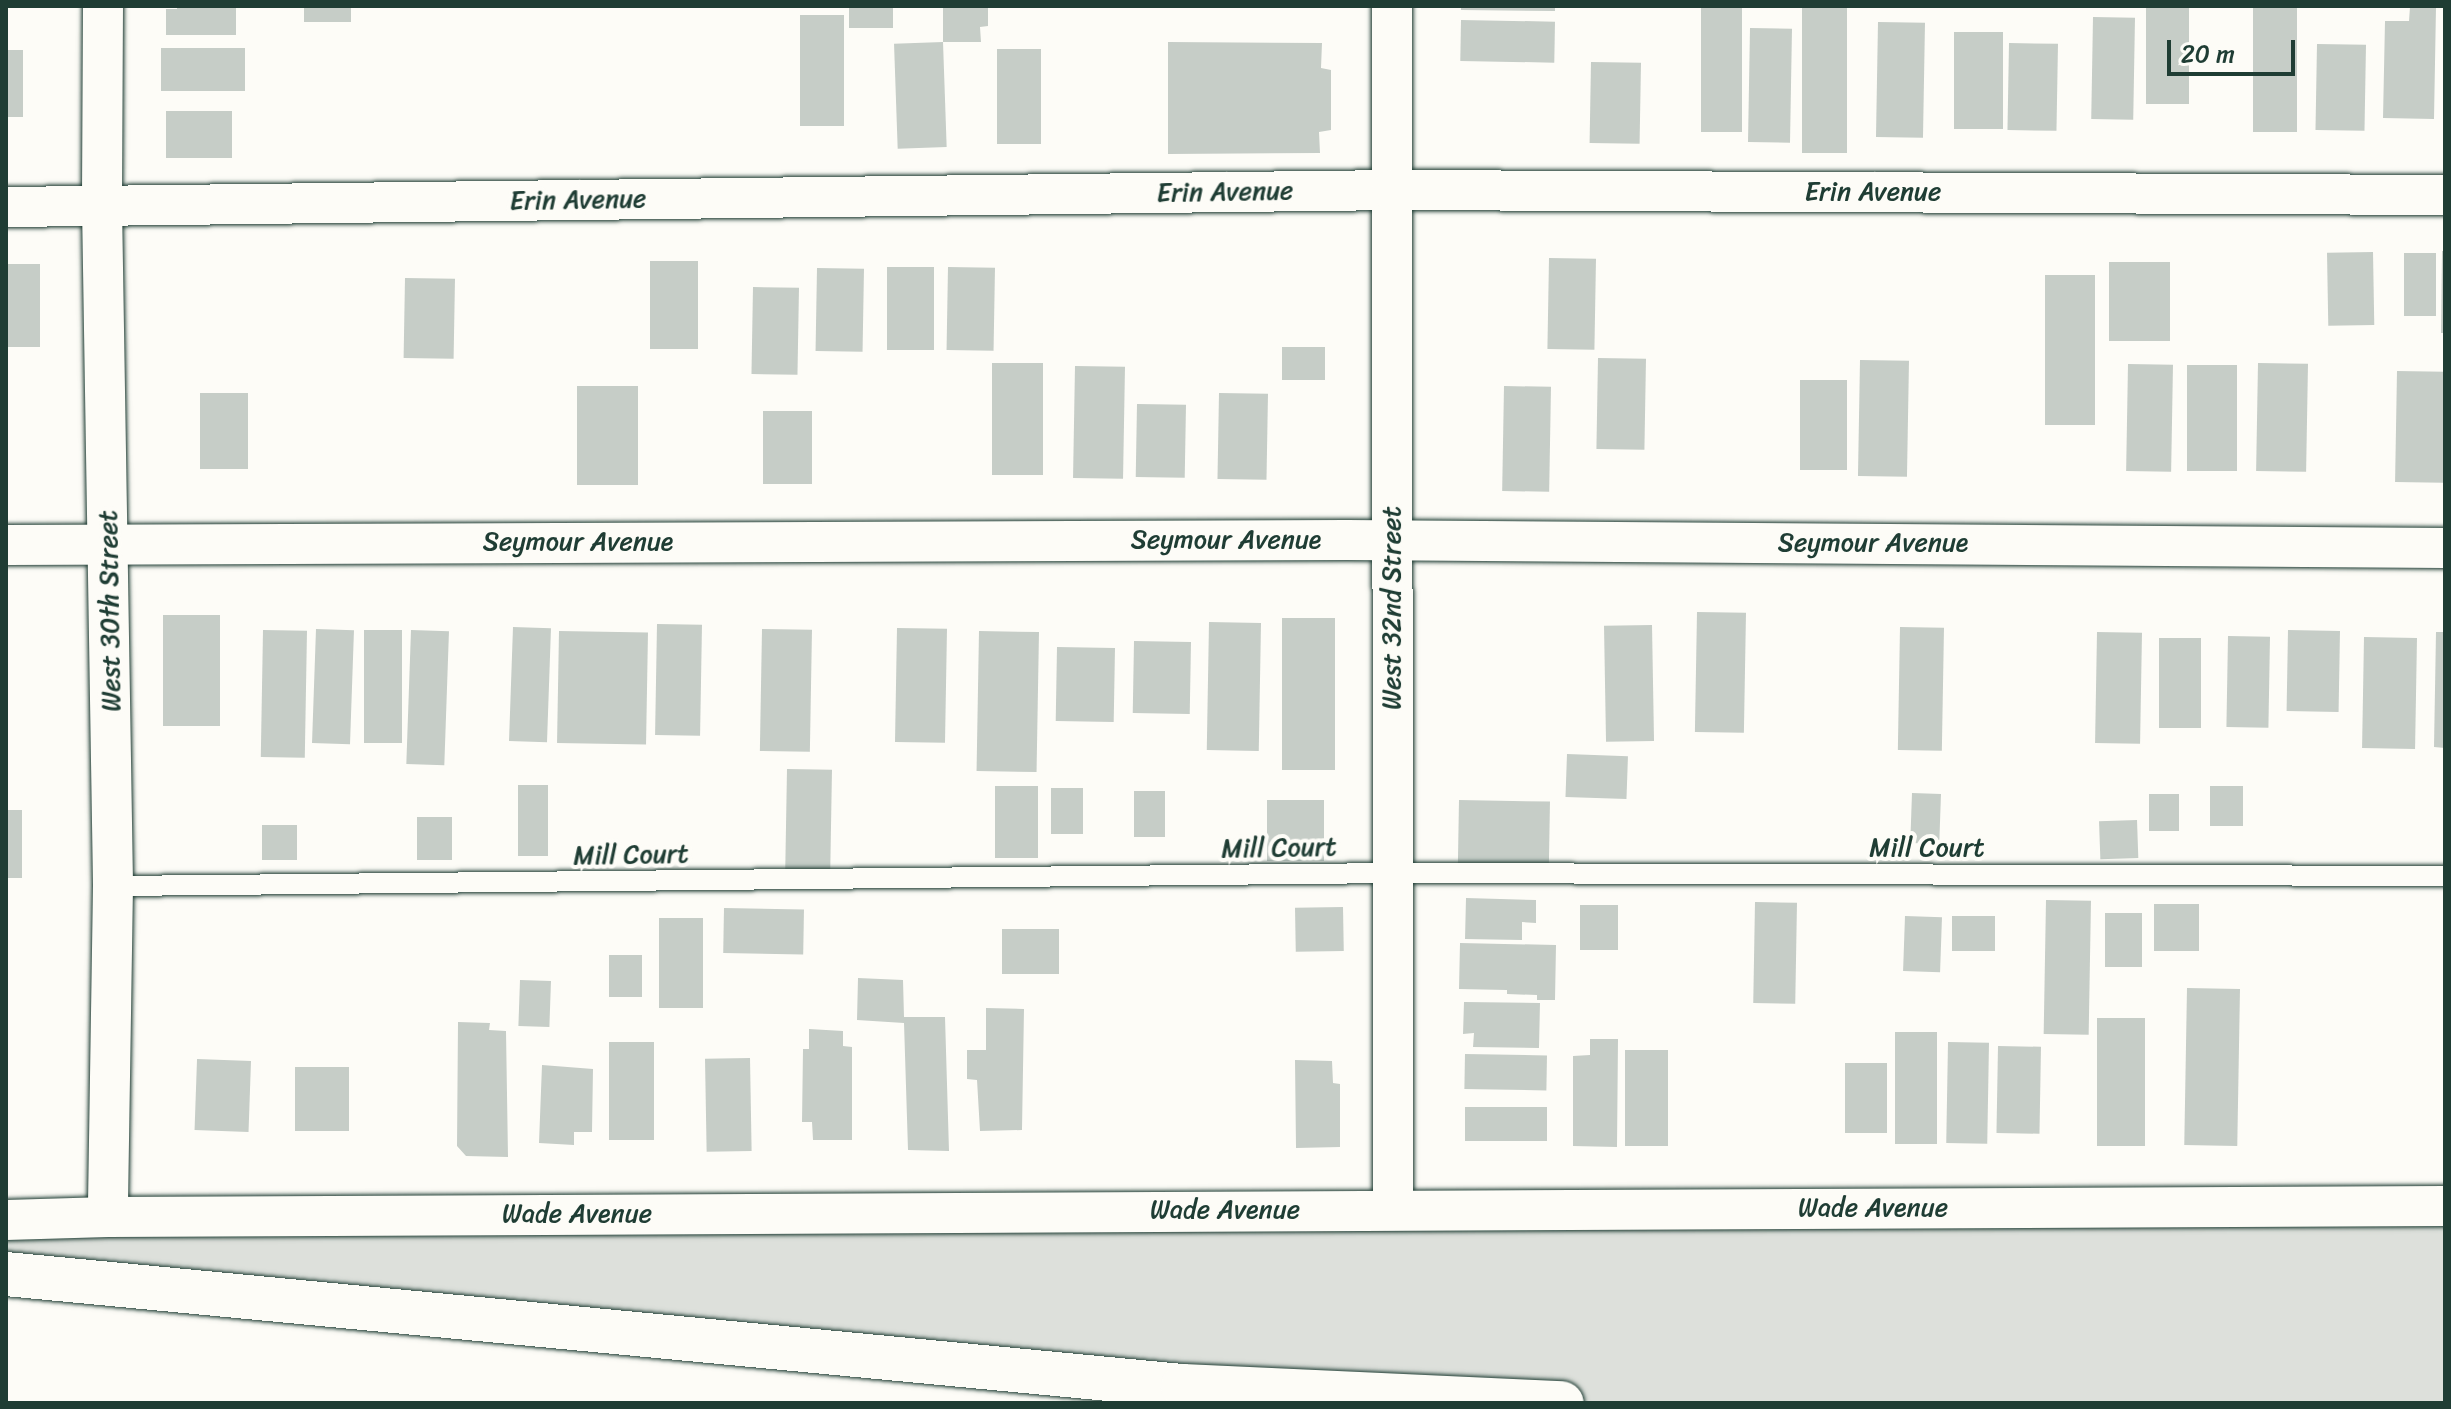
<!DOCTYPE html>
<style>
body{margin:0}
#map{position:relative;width:2451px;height:1409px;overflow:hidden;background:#fdfcf7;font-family:Sriracha,sans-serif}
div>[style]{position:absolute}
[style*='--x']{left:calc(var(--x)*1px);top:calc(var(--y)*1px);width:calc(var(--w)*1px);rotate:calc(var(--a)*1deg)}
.green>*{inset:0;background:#dde0db}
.building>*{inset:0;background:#c6cdc7;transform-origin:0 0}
.roads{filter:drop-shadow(0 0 2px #1f3d34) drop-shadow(0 0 2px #1f3d34)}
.lane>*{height:20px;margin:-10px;padding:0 10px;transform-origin:10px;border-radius:10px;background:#fdfcf7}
.street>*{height:40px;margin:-20px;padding:0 20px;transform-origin:20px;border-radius:20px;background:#fdfcf7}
.highway>*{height:44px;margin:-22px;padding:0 22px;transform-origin:22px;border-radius:22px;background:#fdfcf7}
span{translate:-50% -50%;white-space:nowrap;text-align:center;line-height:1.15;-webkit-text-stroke:8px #fdfcf7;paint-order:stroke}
.street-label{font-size:26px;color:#1f3d34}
.frame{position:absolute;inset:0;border:8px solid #1f3d34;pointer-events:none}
.scale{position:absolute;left:2167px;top:40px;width:128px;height:36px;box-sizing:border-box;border:4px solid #1f3d34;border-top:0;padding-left:10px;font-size:24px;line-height:28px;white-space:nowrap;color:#1f3d34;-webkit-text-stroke:6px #fdfcf7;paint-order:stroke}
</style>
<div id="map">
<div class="green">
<i style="clip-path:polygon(2445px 1206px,2445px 1403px,1562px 1403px,6px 1274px,6px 1220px)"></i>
</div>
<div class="building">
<i style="clip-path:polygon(177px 6px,236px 6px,236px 35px,166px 35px,166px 9px,177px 9px)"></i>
<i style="left:304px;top:6px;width:47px;height:16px"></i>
<i style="left:849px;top:6px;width:44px;height:22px"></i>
<i style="clip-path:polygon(943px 6px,988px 6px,988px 26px,980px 27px,981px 42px,943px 42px)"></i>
<i style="clip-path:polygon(1461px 6px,1555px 6px,1555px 11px,1461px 10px)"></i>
<i style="left:1701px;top:6px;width:41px;height:126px"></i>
<i style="left:1802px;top:6px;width:45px;height:147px"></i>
<i style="left:2146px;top:6px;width:43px;height:98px"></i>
<i style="left:2253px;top:6px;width:44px;height:126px"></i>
<i style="clip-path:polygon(2410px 7px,2436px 7px,2434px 119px,2383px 118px,2385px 21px,2409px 21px)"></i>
<i style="left:800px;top:15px;width:44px;height:111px"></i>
<i style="left:2093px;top:17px;width:42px;height:102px;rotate:1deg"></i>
<i style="left:1461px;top:20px;width:94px;height:41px;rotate:1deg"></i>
<i style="left:1878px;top:22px;width:47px;height:115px;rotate:1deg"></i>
<i style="left:1750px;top:28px;width:42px;height:114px;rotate:1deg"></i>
<i style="left:1954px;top:32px;width:49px;height:97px"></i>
<i style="left:943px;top:42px;width:105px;height:49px;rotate:88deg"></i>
<i style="clip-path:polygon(1168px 42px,1322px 43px,1321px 68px,1331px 70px,1331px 130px,1319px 132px,1320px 153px,1168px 154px)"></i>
<i style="left:2009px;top:43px;width:49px;height:87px;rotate:1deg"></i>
<i style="left:2317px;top:44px;width:49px;height:86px;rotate:1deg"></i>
<i style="left:245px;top:48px;width:43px;height:84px;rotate:90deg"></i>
<i style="left:997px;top:49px;width:44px;height:95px"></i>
<i style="left:6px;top:50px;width:17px;height:67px"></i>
<i style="left:1591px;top:62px;width:50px;height:81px;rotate:1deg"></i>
<i style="left:232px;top:111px;width:47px;height:66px;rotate:90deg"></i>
<i style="clip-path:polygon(2442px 251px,2445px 251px,2445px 333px,2441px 333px)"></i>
<i style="left:2373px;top:252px;width:73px;height:46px;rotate:89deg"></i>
<i style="left:2404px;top:253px;width:32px;height:63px"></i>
<i style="left:1549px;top:258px;width:47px;height:91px;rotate:1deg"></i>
<i style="left:650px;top:261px;width:48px;height:88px"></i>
<i style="left:2109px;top:262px;width:61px;height:79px"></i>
<i style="left:6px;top:264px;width:34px;height:83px"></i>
<i style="left:887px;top:267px;width:47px;height:83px"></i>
<i style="left:948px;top:267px;width:47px;height:83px;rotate:1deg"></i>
<i style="left:817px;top:268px;width:47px;height:83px;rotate:1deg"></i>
<i style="left:2045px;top:275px;width:50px;height:150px"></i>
<i style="left:405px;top:278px;width:50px;height:80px;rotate:1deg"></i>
<i style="left:753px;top:287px;width:46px;height:87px;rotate:1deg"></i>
<i style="left:1282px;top:347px;width:43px;height:33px"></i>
<i style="left:1598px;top:358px;width:48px;height:91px;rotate:1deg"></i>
<i style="left:1860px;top:360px;width:49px;height:116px;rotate:1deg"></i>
<i style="left:992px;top:363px;width:51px;height:112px"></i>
<i style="left:2258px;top:363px;width:50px;height:108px;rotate:1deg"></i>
<i style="left:2128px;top:364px;width:45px;height:107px;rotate:1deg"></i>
<i style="left:2187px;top:365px;width:50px;height:106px"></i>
<i style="left:1075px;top:366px;width:50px;height:112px;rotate:1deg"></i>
<i style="left:2397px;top:371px;width:48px;height:111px;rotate:1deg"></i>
<i style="left:1800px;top:380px;width:47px;height:90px"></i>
<i style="left:577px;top:386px;width:61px;height:99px"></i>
<i style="left:1504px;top:386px;width:47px;height:105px;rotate:1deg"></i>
<i style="left:200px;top:393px;width:48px;height:76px"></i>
<i style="left:1219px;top:393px;width:49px;height:86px;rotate:1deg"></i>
<i style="left:1137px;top:404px;width:49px;height:73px;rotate:1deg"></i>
<i style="left:763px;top:411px;width:49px;height:73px"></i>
<i style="left:1697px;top:612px;width:49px;height:120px;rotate:1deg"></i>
<i style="left:163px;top:615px;width:57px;height:111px"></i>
<i style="left:1282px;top:618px;width:53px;height:152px"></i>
<i style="left:1209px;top:622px;width:52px;height:128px;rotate:1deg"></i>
<i style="left:657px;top:624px;width:45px;height:111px;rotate:1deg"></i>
<i style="left:1652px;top:625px;width:116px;height:48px;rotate:89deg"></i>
<i style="left:513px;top:627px;width:38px;height:114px;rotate:2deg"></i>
<i style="left:1900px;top:627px;width:44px;height:123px;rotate:1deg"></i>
<i style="left:897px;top:628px;width:50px;height:114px;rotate:1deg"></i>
<i style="left:316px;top:629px;width:38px;height:114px;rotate:2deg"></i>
<i style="left:762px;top:629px;width:50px;height:122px;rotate:1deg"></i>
<i style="left:263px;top:630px;width:44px;height:127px;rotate:1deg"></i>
<i style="left:364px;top:630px;width:38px;height:113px"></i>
<i style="left:411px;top:630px;width:38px;height:134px;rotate:2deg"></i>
<i style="left:2288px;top:630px;width:52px;height:81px;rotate:1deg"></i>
<i style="left:559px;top:631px;width:89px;height:112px;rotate:1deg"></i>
<i style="left:979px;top:631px;width:60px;height:140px;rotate:1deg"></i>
<i style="left:2097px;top:632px;width:45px;height:111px;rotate:1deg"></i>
<i style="clip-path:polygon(2436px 632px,2445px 632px,2445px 748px,2434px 747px)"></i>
<i style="left:2228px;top:636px;width:42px;height:91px;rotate:1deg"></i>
<i style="left:2364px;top:637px;width:53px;height:111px;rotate:1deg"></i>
<i style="left:2159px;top:638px;width:42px;height:90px"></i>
<i style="left:1134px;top:641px;width:57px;height:72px;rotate:1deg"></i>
<i style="left:1057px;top:647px;width:58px;height:74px;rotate:1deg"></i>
<i style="left:1567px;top:754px;width:61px;height:43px;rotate:2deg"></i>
<i style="left:787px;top:769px;width:45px;height:102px;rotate:1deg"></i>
<i style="left:518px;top:785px;width:30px;height:71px"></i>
<i style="left:1038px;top:786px;width:72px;height:43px;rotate:90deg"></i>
<i style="left:2210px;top:786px;width:33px;height:40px"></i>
<i style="left:1051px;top:788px;width:32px;height:46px"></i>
<i style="left:1134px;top:791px;width:31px;height:46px"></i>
<i style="left:1912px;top:793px;width:29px;height:50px;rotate:2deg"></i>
<i style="left:2149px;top:794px;width:30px;height:37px"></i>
<i style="left:1267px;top:800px;width:57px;height:61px"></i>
<i style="left:1459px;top:800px;width:91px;height:65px;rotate:1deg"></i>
<i style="left:6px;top:810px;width:16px;height:68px"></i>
<i style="left:417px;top:817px;width:35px;height:43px"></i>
<i style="left:2137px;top:820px;width:38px;height:38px;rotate:88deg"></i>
<i style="left:262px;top:825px;width:35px;height:35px"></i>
<i style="clip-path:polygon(1466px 898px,1536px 900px,1536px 923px,1522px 922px,1522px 940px,1465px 939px)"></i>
<i style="left:2046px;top:900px;width:45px;height:134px;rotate:1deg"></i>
<i style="left:1755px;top:902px;width:42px;height:101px;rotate:1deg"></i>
<i style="left:2199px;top:904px;width:47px;height:45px;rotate:90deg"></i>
<i style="left:1580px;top:905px;width:38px;height:45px"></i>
<i style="left:1343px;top:907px;width:44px;height:48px;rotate:89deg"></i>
<i style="left:724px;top:908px;width:80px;height:45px;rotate:1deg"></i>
<i style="left:2105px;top:913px;width:37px;height:54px"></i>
<i style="left:1905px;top:916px;width:37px;height:55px;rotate:2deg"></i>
<i style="left:1952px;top:916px;width:43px;height:35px"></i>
<i style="left:703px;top:918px;width:90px;height:44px;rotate:90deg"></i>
<i style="left:1059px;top:929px;width:45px;height:57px;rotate:90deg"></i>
<i style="clip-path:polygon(1460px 943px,1556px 945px,1555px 1000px,1537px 1000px,1537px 995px,1507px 994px,1507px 990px,1459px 989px)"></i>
<i style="left:609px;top:955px;width:33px;height:42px"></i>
<i style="clip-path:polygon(858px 978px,903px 980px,904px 1017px,945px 1017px,949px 1151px,908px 1150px,904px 1023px,857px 1020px)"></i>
<i style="left:520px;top:980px;width:31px;height:46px;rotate:2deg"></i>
<i style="left:2187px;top:988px;width:53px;height:157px;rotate:1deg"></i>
<i style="clip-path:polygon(1464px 1002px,1540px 1003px,1539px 1048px,1473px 1047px,1474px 1033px,1463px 1034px)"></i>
<i style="clip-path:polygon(986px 1008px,1024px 1009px,1022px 1130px,980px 1131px,977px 1080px,967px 1079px,967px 1050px,986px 1050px)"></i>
<i style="left:2097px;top:1018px;width:48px;height:128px"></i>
<i style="clip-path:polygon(458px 1022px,490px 1023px,489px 1030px,506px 1031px,508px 1157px,466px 1156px,457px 1146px)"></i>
<i style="clip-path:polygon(809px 1029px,843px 1031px,843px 1046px,852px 1047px,852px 1140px,813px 1140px,812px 1122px,802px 1122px,803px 1049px,809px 1049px)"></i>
<i style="left:1895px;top:1032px;width:42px;height:112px"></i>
<i style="clip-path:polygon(1590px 1039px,1618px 1039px,1617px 1147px,1573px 1146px,1573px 1056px,1590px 1055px)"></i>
<i style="left:609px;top:1042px;width:45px;height:98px"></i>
<i style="left:1948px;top:1042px;width:41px;height:101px;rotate:1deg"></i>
<i style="left:1998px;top:1046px;width:43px;height:87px;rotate:1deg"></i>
<i style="left:1668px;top:1050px;width:96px;height:43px;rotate:90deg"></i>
<i style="left:1465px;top:1054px;width:82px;height:35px;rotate:1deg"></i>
<i style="left:750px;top:1058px;width:93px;height:45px;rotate:89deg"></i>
<i style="clip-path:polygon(1295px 1060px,1332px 1061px,1333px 1083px,1340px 1084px,1340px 1147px,1296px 1148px)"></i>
<i style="left:251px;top:1061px;width:71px;height:54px;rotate:92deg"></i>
<i style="left:1887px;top:1063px;width:70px;height:42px;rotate:90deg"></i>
<i style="clip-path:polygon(542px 1065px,593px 1069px,592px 1132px,574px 1132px,574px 1145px,539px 1143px)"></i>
<i style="left:295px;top:1067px;width:54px;height:64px"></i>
<i style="left:1465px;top:1107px;width:82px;height:34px"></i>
</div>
<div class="roads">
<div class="lane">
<i style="--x:113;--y:886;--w:1280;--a:-0.58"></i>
<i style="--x:1393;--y:873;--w:1052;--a:0.16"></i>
</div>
<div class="street">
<i style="--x:103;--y:6;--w:200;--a:90.3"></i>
<i style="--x:102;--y:206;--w:680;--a:89.07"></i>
<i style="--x:113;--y:886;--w:331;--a:90.9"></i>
<i style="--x:1392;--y:6;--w:1203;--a:89.95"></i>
<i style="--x:6;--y:207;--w:1386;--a:-0.7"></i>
<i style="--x:1392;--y:190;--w:1053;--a:0.27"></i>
<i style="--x:6;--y:545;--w:1341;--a:-0.21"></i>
<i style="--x:1347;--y:540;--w:1098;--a:0.42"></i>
<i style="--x:6;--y:1220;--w:102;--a:-1.7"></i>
<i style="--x:108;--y:1217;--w:2337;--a:-0.27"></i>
</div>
<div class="highway">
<i style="--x:6;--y:1274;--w:1182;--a:5.44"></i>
<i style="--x:1183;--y:1386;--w:379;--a:2.6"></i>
</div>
</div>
<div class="street-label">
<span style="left:1225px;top:192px;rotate:-1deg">Erin Avenue</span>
<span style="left:1873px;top:192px">Erin Avenue</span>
<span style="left:578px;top:200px;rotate:-1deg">Erin Avenue</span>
<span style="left:1226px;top:540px">Seymour Avenue</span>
<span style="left:578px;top:542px">Seymour Avenue</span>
<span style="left:1873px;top:543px">Seymour Avenue</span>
<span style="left:1392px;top:608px;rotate:-90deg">West 32nd Street</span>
<span style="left:110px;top:611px;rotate:-91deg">West 30th Street</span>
<span style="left:1279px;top:848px;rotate:-1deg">Mill Court</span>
<span style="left:1927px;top:848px">Mill Court</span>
<span style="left:631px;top:855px;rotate:-1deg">Mill Court</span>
<span style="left:1873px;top:1208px">Wade Avenue</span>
<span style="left:1225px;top:1210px">Wade Avenue</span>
<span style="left:577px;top:1214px">Wade Avenue</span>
</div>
<div class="frame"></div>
<div class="scale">20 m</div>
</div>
